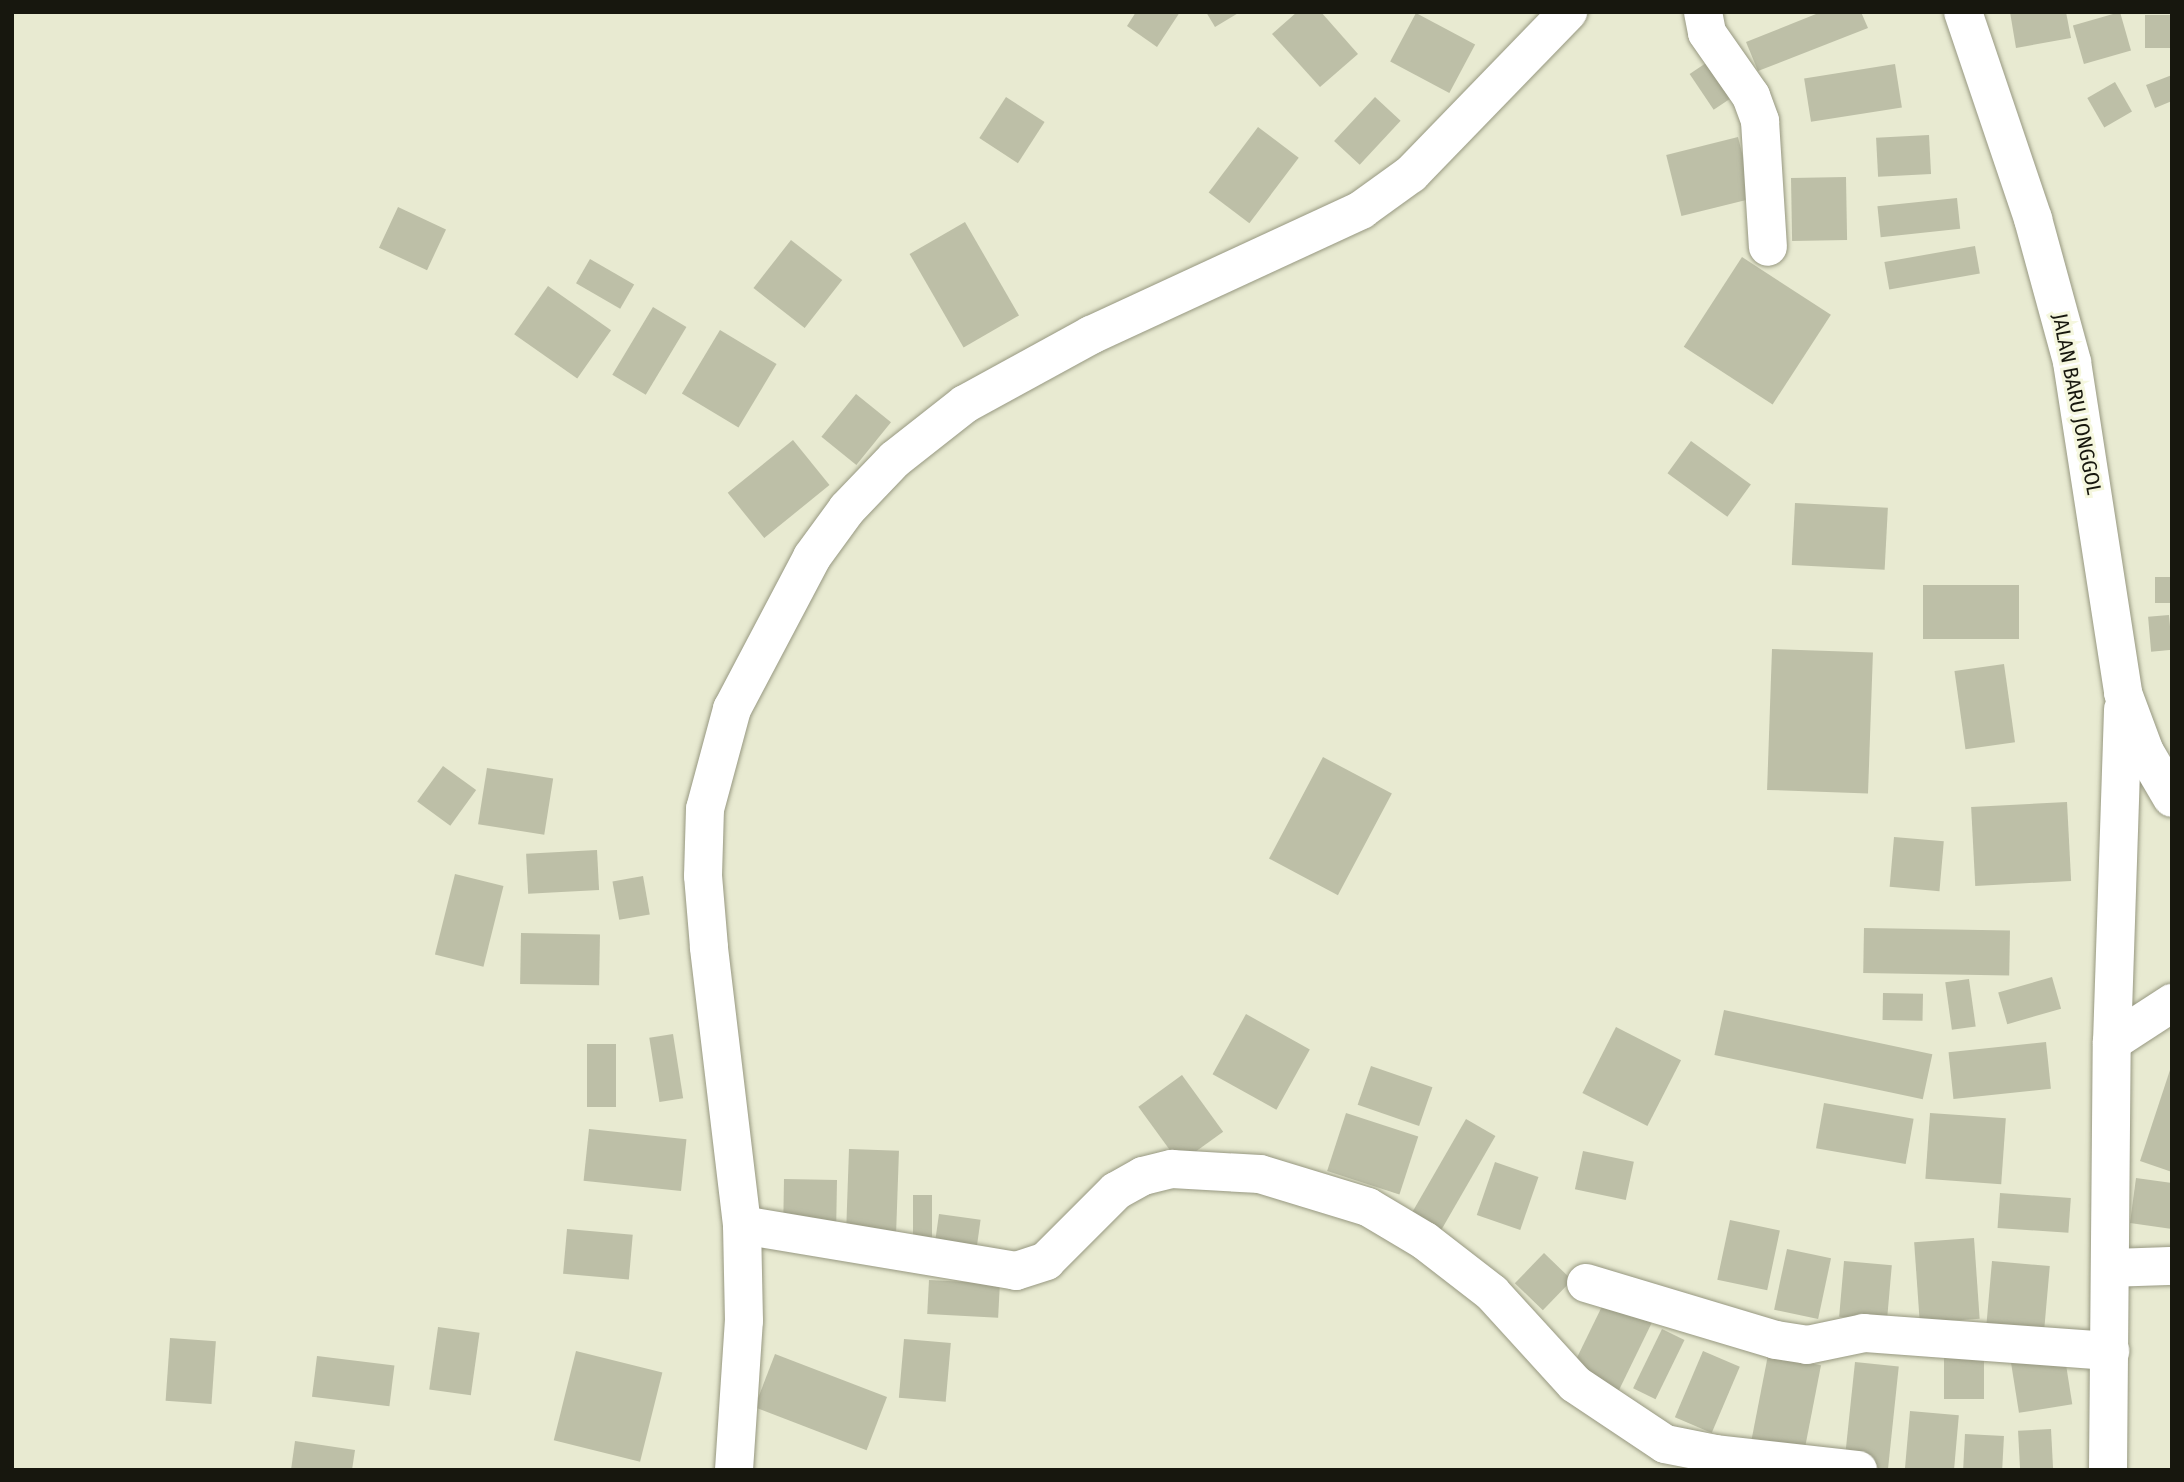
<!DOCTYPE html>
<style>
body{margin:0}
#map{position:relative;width:2184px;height:1482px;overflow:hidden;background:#e8ead1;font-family:"Fira Sans Condensed",sans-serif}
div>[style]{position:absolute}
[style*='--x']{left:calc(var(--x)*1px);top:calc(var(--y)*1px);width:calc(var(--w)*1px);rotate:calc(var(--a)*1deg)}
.building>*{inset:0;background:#bdbfa7;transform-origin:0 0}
.roads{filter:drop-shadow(0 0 2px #979881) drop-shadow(0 0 2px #979881)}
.minor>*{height:38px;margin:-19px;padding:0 19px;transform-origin:19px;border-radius:19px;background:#fff}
.major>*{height:38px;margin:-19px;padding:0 19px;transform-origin:19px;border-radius:19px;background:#fff}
span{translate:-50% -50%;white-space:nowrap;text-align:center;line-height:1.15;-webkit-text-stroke:6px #f5f7de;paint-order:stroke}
.street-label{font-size:21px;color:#17170e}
.frame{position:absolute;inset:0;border:14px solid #17170e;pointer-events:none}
</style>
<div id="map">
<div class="building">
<i style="clip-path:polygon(1136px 12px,1180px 12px,1157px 47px,1127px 26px)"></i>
<i style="clip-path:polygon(1206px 12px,1240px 12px,1215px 27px)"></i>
<i style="clip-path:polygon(1297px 12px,1321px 12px,1358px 54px,1320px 87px,1272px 34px)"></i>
<i style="clip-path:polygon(1821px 12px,1861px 12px,1868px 28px,1758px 71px,1746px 42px)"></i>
<i style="clip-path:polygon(2010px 12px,2066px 12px,2071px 38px,2016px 48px)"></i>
<i style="left:2120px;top:12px;width:40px;height:49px;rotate:74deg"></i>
<i style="left:1416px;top:13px;width:67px;height:55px;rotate:28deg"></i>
<i style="left:2172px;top:15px;width:33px;height:27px;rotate:90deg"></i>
<i style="left:1712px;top:59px;width:43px;height:27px;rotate:56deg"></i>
<i style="left:1895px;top:64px;width:44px;height:92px;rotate:81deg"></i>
<i style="clip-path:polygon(2172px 75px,2172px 101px,2155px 108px,2146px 85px)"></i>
<i style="left:2115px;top:82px;width:34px;height:32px;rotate:60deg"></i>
<i style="left:1006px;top:97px;width:46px;height:49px;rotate:33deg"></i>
<i style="left:1375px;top:97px;width:35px;height:60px;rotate:43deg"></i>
<i style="left:1258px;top:127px;width:51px;height:82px;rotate:37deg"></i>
<i style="left:1929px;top:135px;width:39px;height:53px;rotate:87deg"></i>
<i style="left:1738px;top:137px;width:63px;height:74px;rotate:76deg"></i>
<i style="left:1846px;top:177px;width:63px;height:55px;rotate:89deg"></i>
<i style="left:1957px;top:198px;width:31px;height:80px;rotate:84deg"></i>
<i style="left:398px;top:207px;width:53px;height:45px;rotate:25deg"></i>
<i style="left:965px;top:222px;width:108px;height:64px;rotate:60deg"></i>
<i style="left:791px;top:240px;width:65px;height:61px;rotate:38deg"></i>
<i style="left:1975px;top:246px;width:28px;height:92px;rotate:80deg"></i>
<i style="left:1742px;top:257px;width:106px;height:107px;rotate:33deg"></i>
<i style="left:590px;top:259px;width:51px;height:28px;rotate:30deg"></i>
<i style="left:548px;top:286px;width:77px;height:59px;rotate:35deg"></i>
<i style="left:653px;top:307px;width:39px;height:79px;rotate:31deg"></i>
<i style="left:720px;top:330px;width:66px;height:74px;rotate:31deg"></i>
<i style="left:856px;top:394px;width:45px;height:55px;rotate:39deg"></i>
<i style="left:793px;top:440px;width:58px;height:84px;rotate:51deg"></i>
<i style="left:1691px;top:441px;width:74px;height:40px;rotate:36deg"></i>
<i style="left:1795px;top:503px;width:93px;height:62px;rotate:3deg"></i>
<i style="left:2172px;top:577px;width:26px;height:17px;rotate:90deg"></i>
<i style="left:2019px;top:585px;width:54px;height:96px;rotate:90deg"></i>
<i style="left:2169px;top:615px;width:35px;height:21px;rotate:85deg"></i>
<i style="left:1772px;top:649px;width:101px;height:141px;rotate:2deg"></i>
<i style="left:2004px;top:664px;width:79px;height:50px;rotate:82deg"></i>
<i style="left:1323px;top:757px;width:78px;height:115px;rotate:28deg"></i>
<i style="left:443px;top:766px;width:41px;height:44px;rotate:36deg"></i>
<i style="left:487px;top:768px;width:67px;height:57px;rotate:9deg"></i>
<i style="left:2067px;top:802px;width:79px;height:96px;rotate:87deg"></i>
<i style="left:1894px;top:837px;width:50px;height:50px;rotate:5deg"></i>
<i style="left:597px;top:850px;width:40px;height:71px;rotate:87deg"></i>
<i style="left:455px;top:874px;width:50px;height:83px;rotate:14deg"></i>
<i style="left:643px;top:876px;width:39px;height:31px;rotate:80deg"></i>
<i style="left:1864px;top:928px;width:146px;height:45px;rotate:1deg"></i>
<i style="left:521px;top:933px;width:79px;height:51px;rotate:1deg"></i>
<i style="left:2052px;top:977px;width:33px;height:56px;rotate:74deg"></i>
<i style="left:1969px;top:979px;width:48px;height:24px;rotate:82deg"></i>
<i style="left:1883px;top:993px;width:40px;height:27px;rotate:1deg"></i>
<i style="left:1724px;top:1010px;width:213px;height:46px;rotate:12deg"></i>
<i style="left:1246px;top:1014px;width:73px;height:69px;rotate:29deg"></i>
<i style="left:1616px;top:1027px;width:73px;height:74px;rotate:27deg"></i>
<i style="left:673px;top:1034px;width:65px;height:24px;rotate:81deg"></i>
<i style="left:2046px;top:1042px;width:47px;height:98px;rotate:84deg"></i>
<i style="left:587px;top:1044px;width:29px;height:63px"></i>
<i style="left:1371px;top:1066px;width:65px;height:41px;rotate:19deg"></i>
<i style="clip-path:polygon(2170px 1070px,2172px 1071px,2172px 1172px,2140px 1161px)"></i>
<i style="left:1182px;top:1075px;width:70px;height:54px;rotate:54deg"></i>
<i style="left:1824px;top:1103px;width:91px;height:46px;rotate:10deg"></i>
<i style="left:1346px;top:1113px;width:76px;height:61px;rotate:18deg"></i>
<i style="left:1930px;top:1113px;width:76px;height:66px;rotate:4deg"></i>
<i style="left:1466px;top:1119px;width:34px;height:109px;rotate:30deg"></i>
<i style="left:589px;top:1129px;width:98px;height:52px;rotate:6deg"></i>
<i style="left:849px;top:1149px;width:50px;height:89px;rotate:2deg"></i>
<i style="left:1583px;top:1151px;width:52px;height:39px;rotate:12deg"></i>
<i style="left:1495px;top:1162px;width:46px;height:56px;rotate:19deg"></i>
<i style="clip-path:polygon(2136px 1178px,2172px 1183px,2172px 1229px,2130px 1223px)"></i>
<i style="left:784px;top:1179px;width:53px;height:42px;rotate:1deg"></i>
<i style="left:2000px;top:1193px;width:71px;height:35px;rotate:4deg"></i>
<i style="left:913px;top:1195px;width:19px;height:49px"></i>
<i style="left:939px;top:1214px;width:42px;height:45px;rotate:8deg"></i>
<i style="left:1730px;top:1220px;width:51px;height:61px;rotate:12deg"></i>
<i style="left:567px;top:1229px;width:66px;height:45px;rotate:5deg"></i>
<i style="left:1974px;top:1238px;width:81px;height:60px;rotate:86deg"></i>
<i style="left:1787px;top:1249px;width:45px;height:62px;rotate:12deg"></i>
<i style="left:1544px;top:1253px;width:39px;height:42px;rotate:44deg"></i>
<i style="left:1844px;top:1261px;width:48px;height:56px;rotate:5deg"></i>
<i style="left:1992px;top:1261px;width:58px;height:69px;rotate:5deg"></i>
<i style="left:929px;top:1280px;width:71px;height:34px;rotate:3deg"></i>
<i style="left:1609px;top:1292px;width:52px;height:91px;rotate:26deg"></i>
<i style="left:438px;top:1327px;width:42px;height:63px;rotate:8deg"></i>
<i style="left:1662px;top:1329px;width:25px;height:66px;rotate:26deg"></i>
<i style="left:170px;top:1338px;width:46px;height:63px;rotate:4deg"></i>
<i style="left:904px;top:1339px;width:47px;height:59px;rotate:5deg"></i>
<i style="left:576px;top:1351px;width:89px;height:92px;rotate:14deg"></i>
<i style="left:1703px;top:1351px;width:40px;height:72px;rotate:23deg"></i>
<i style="left:2064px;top:1352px;width:53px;height:54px;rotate:81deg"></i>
<i style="left:775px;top:1354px;width:120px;height:57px;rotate:21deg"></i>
<i style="left:1768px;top:1355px;width:54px;height:97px;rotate:11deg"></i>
<i style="left:1944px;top:1355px;width:40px;height:44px"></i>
<i style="left:317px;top:1356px;width:78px;height:41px;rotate:7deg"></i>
<i style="left:1855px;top:1362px;width:44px;height:103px;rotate:6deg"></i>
<i style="left:1910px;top:1411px;width:49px;height:59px;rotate:5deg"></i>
<i style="left:2051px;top:1429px;width:41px;height:33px;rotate:87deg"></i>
<i style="left:1965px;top:1434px;width:39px;height:36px;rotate:3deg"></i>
<i style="clip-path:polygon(295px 1441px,355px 1450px,352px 1470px,291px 1470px)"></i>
</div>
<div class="roads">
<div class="minor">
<i style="--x:1703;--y:12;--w:21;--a:79"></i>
<i style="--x:1707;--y:33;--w:77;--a:55.1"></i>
<i style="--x:1751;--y:96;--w:27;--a:70"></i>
<i style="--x:1760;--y:121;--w:126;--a:86.4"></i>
<i style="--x:742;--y:1225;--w:278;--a:9.5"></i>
<i style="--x:1016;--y:1271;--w:32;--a:-18"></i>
<i style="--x:1046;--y:1261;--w:99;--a:-45"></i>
<i style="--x:1116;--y:1191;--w:31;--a:-29"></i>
<i style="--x:1143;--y:1176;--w:30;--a:-14"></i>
<i style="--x:1172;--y:1169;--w:88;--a:3.3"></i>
<i style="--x:1260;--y:1174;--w:113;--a:17"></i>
<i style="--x:1368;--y:1207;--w:66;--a:30.8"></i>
<i style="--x:1425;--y:1241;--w:85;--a:37.8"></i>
<i style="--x:1492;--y:1293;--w:123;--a:47.6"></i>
<i style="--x:1575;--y:1384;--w:108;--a:33.7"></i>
<i style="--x:1665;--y:1444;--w:51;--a:11.3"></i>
<i style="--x:1715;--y:1454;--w:144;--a:6.4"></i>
<i style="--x:2111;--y:1268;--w:61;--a:-1.9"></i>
<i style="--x:1586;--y:1283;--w:198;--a:16.7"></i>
<i style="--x:1776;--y:1340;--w:31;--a:9"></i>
<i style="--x:1807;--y:1345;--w:58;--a:-11.9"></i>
<i style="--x:1864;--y:1333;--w:247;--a:4.2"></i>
<i style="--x:734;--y:1470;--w:149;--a:-86.2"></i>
<i style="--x:744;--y:1321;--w:96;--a:-91.2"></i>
<i style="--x:742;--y:1225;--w:280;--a:-96.8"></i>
<i style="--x:709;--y:947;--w:71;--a:-94.8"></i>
<i style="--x:703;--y:876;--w:67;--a:-88.3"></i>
<i style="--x:705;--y:809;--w:104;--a:-74.9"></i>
<i style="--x:732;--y:709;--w:172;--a:-62.2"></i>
<i style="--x:812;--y:557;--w:59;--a:-53.9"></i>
<i style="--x:847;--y:509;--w:69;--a:-46.2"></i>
<i style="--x:895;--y:459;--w:89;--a:-38.2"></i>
<i style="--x:965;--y:404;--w:144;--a:-28.7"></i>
<i style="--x:1091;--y:335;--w:298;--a:-24.8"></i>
<i style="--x:1361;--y:210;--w:62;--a:-35.8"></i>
<i style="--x:1411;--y:174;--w:226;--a:-45.9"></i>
</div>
<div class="major">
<i style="--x:1963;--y:12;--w:219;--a:71.3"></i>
<i style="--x:2033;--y:219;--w:148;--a:74.7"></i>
<i style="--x:2072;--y:362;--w:335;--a:81.2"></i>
<i style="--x:2123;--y:693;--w:63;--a:69.6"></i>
<i style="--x:2145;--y:752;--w:53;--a:59.6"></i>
<i style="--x:2112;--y:1042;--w:72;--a:-33"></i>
<i style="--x:2108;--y:1470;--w:428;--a:-89.5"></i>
<i style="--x:2112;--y:1042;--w:333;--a:-88.1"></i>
</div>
</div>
<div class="street-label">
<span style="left:2077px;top:404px;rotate:79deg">JALAN BARU JONGGOL</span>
</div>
<div class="frame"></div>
</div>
